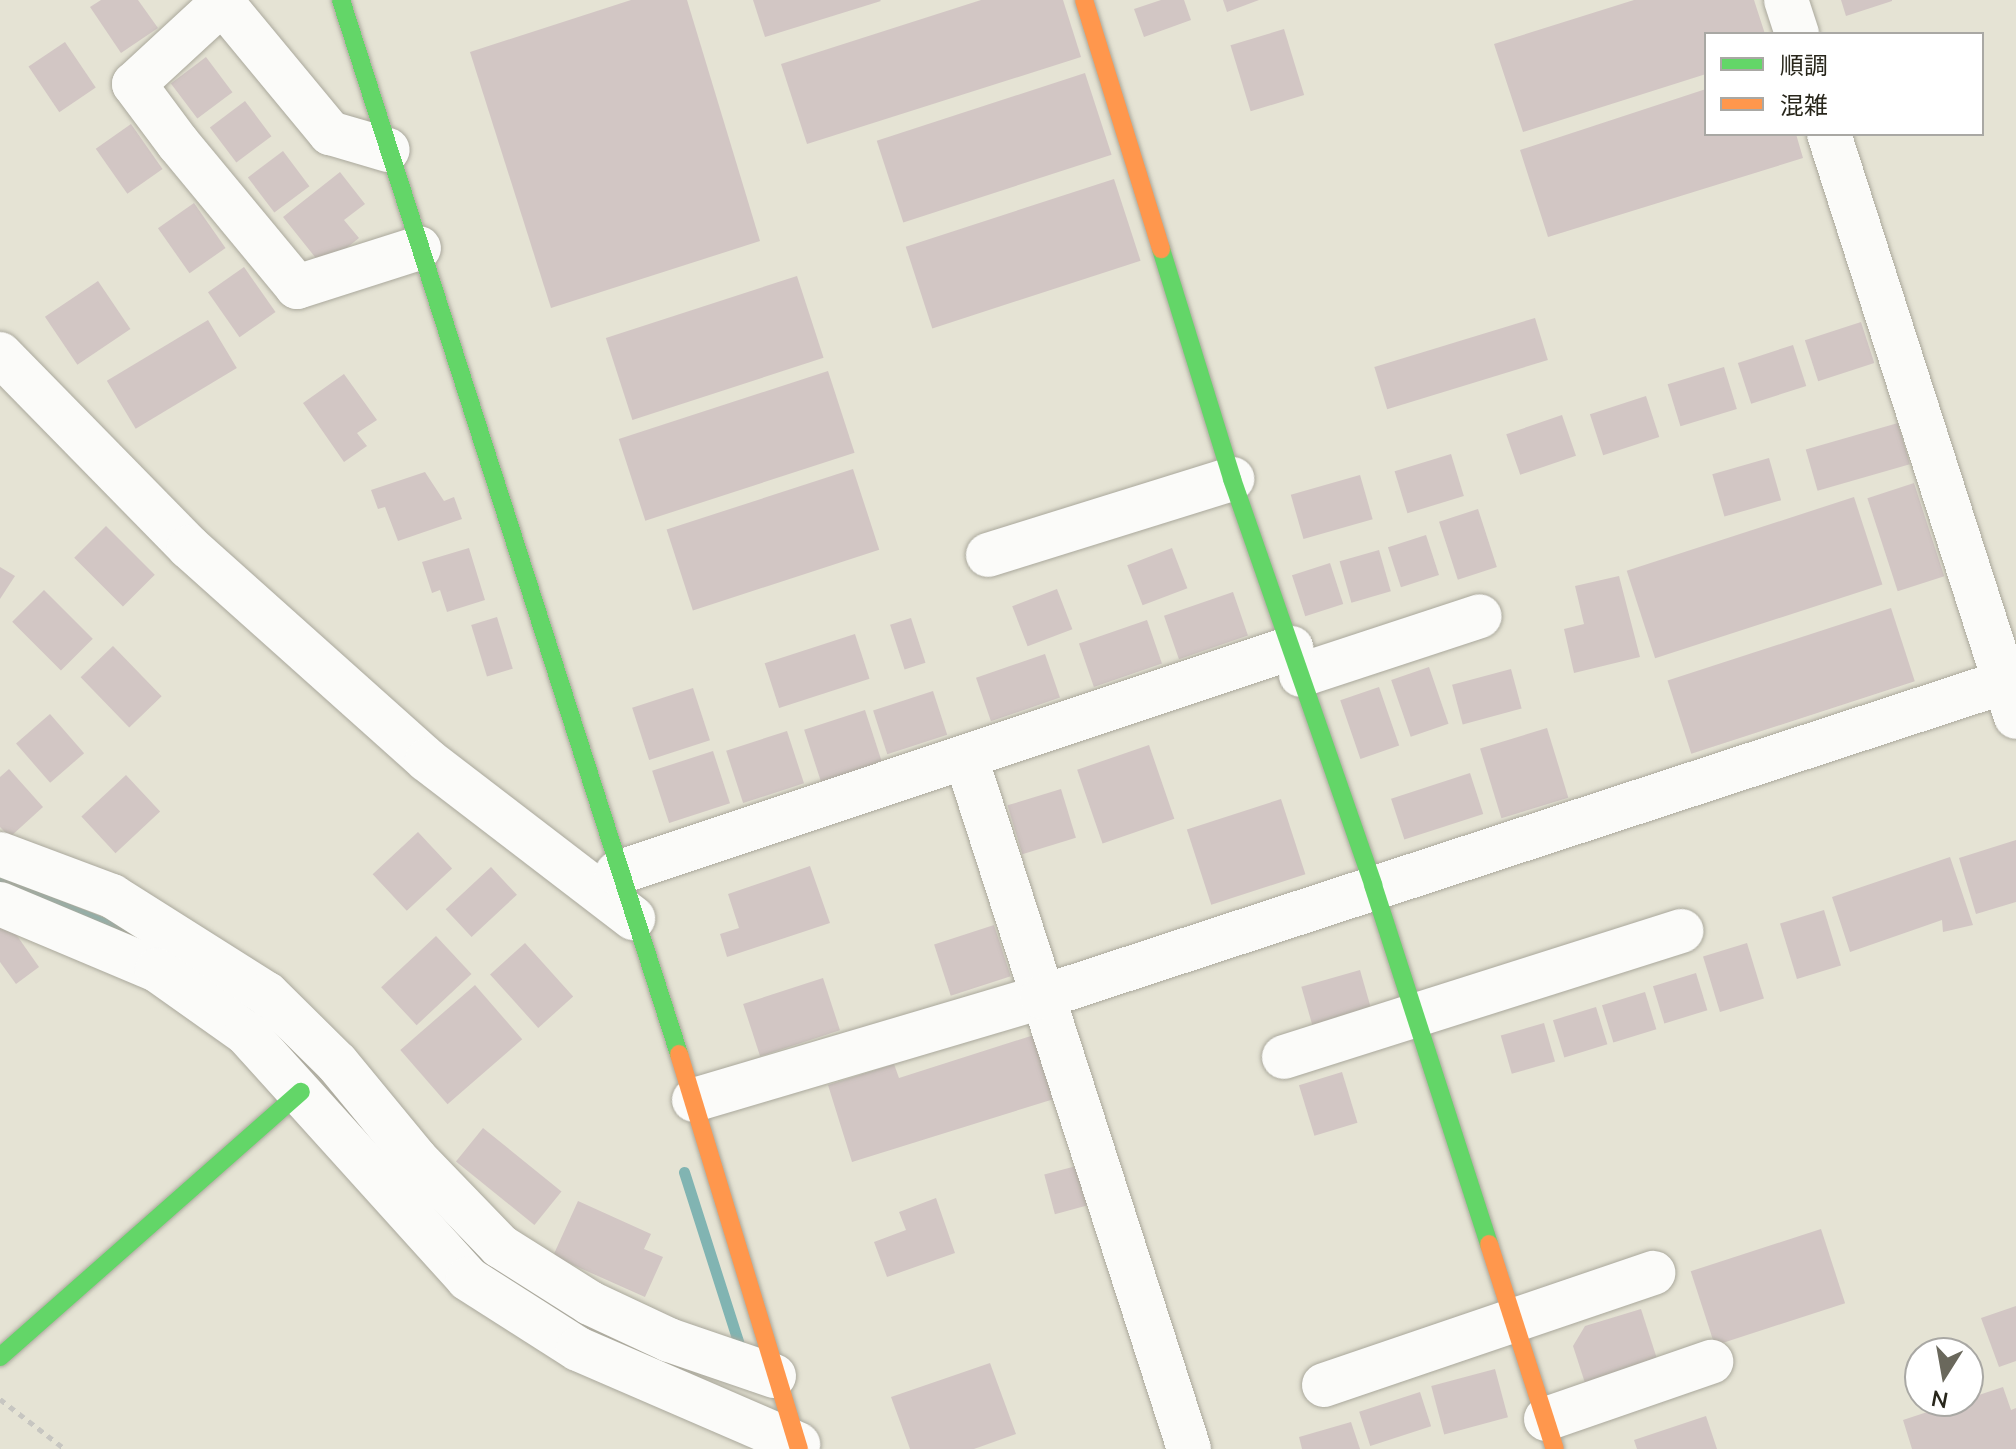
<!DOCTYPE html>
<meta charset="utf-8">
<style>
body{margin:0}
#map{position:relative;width:2016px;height:1449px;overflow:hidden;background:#e5e3d4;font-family:"Nunito Sans","Noto Sans JP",sans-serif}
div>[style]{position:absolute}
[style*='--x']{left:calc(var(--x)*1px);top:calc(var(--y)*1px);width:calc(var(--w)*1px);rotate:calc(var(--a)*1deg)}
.stream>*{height:11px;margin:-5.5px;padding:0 5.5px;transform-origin:5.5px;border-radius:5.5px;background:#81b4b2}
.building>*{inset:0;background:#d2c6c4;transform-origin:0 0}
.path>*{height:5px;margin-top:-2.5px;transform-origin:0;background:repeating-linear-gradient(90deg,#c7c6c1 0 6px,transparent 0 12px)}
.roads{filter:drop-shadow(0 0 2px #aaa89c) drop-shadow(0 0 2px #aaa89c)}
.street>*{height:44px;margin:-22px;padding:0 22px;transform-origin:22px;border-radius:22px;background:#fbfbf9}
.fast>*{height:18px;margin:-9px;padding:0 9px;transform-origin:9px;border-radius:9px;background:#63d668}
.slow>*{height:18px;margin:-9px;padding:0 9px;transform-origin:9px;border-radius:9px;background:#ff974d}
span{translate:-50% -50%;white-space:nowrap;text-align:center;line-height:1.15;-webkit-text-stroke:8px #fff;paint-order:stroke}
.legend{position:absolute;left:1704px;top:32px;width:280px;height:104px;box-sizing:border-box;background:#fff;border:2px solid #a9a8a4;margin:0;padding:10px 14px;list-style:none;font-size:24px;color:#28261b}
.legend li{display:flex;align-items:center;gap:16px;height:40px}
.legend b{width:40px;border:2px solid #a9a8a4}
.north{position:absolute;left:1904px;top:1337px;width:80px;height:80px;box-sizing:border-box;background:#fff;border:2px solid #a9a8a4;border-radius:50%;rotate:191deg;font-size:22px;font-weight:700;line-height:32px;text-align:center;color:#28261b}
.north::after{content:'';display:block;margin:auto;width:28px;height:36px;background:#6a685c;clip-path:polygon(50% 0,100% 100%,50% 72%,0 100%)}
</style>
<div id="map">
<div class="stream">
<i style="--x:0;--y:882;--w:153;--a:21.5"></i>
<i style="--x:684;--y:1172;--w:185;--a:72.3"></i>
<i style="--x:457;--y:1236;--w:71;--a:40.4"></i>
</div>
<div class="building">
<i style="clip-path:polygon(101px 0,138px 0,158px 28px,121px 53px,90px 7px)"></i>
<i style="clip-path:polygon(631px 0,687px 0,760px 241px,551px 308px,470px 52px)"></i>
<i style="clip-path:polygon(753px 0,880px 0,881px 1px,765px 37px)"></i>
<i style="clip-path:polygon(981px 0,1063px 0,1081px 57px,807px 144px,781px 64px)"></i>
<i style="clip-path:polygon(1161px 0,1184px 0,1191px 20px,1144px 37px,1134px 9px)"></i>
<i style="clip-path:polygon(1223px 0,1259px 0,1227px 12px)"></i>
<i style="clip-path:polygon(1634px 0,1754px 0,1765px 34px,1706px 34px,1706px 74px,1523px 132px,1494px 44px)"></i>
<i style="clip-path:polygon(1841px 0,1892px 0,1892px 1px,1846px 16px)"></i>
<i style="left:1284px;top:29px;width:69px;height:56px;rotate:73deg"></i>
<i style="left:65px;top:42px;width:55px;height:44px;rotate:56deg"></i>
<i style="left:206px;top:57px;width:44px;height:44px;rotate:53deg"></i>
<i style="left:1085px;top:73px;width:86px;height:219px;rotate:72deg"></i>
<i style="clip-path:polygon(1706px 89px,1706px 134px,1796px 134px,1803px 158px,1548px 237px,1520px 150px)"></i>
<i style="left:245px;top:101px;width:44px;height:44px;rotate:53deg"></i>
<i style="left:131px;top:124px;width:55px;height:43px;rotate:55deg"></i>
<i style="left:283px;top:151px;width:44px;height:44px;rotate:53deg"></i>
<i style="clip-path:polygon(340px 172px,365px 204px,344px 220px,359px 238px,323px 267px,283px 217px)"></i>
<i style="left:1114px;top:179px;width:86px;height:219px;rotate:72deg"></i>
<i style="left:194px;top:203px;width:55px;height:44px;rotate:55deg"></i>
<i style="left:244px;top:267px;width:55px;height:44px;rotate:55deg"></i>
<i style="left:797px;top:276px;width:86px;height:201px;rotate:72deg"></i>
<i style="left:98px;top:281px;width:58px;height:64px;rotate:56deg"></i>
<i style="left:1535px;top:318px;width:44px;height:168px;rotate:73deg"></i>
<i style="left:208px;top:320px;width:56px;height:118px;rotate:59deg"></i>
<i style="left:1861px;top:322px;width:43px;height:59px;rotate:72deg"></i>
<i style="left:1793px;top:345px;width:43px;height:58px;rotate:72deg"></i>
<i style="left:1724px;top:367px;width:44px;height:59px;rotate:73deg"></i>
<i style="left:828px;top:371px;width:86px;height:220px;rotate:72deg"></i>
<i style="clip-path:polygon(344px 374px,377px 420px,357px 433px,367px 446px,344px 462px,303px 403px)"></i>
<i style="left:1646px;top:396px;width:43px;height:59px;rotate:72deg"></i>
<i style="left:1562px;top:415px;width:43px;height:59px;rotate:71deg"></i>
<i style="left:1898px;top:423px;width:43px;height:96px;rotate:74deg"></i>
<i style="left:1451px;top:454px;width:44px;height:59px;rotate:73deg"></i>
<i style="left:1769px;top:458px;width:44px;height:59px;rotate:74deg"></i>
<i style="left:853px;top:469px;width:85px;height:196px;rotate:72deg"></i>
<i style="clip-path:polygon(425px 472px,444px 501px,454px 497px,462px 519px,398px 541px,385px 507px,378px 509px,371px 490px)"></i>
<i style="left:1360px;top:475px;width:46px;height:72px;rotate:74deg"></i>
<i style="left:1914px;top:483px;width:98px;height:49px;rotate:72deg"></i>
<i style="left:1854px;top:497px;width:92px;height:239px;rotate:72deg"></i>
<i style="left:1478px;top:509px;width:61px;height:41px;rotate:72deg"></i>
<i style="left:106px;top:526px;width:69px;height:45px;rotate:45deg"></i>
<i style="left:1426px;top:535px;width:42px;height:40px;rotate:72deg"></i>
<i style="clip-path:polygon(469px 548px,485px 600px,447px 612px,440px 590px,432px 593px,422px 562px)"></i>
<i style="left:1172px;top:548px;width:43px;height:48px;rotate:69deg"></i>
<i style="left:1379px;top:550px;width:43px;height:41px;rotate:74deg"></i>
<i style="left:1330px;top:563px;width:43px;height:40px;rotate:72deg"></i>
<i style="clip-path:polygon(0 567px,15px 576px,0 599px)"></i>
<i style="clip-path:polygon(1619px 576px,1640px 657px,1574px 673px,1564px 629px,1584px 624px,1575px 586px)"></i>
<i style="left:1057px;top:589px;width:43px;height:48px;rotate:69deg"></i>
<i style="left:44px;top:590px;width:69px;height:45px;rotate:45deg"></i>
<i style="left:1233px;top:592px;width:46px;height:73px;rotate:71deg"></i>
<i style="left:1891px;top:608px;width:77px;height:235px;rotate:72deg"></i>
<i style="left:497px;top:617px;width:54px;height:27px;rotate:73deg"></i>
<i style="left:911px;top:618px;width:47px;height:22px;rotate:72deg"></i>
<i style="left:1147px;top:620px;width:46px;height:72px;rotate:71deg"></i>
<i style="left:855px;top:634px;width:47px;height:95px;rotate:72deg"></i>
<i style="left:113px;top:646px;width:70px;height:45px;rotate:46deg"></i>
<i style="left:1045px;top:654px;width:46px;height:73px;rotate:71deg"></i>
<i style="left:1429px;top:667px;width:60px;height:40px;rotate:71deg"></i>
<i style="left:1511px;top:669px;width:41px;height:61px;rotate:75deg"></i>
<i style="left:1379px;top:687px;width:62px;height:41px;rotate:71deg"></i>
<i style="left:693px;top:688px;width:55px;height:64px;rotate:72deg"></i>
<i style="left:933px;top:691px;width:46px;height:63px;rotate:72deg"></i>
<i style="left:865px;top:710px;width:55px;height:64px;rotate:72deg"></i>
<i style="left:50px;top:714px;width:52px;height:45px;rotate:49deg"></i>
<i style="left:1547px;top:728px;width:73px;height:70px;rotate:73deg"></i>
<i style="left:787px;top:731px;width:55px;height:64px;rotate:72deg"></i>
<i style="left:1149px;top:745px;width:78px;height:76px;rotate:71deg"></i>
<i style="left:713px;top:751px;width:55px;height:64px;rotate:72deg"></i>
<i style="clip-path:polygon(9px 769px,43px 807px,10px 837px,0 827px,0 777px)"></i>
<i style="left:1470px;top:773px;width:43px;height:83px;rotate:72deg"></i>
<i style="left:126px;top:775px;width:50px;height:61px;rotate:47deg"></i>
<i style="left:1061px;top:789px;width:51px;height:56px;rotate:73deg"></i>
<i style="left:1281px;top:799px;width:79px;height:99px;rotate:72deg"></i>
<i style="left:418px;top:832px;width:50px;height:62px;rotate:47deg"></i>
<i style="clip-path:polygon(2016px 840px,2016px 902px,1976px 914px,1959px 858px)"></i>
<i style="clip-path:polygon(1950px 857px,1973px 925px,1943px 932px,1942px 920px,1850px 952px,1832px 897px)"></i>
<i style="clip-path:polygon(810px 866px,830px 923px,727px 957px,720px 934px,739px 928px,728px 894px)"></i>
<i style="left:491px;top:867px;width:38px;height:62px;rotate:47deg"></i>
<i style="left:1824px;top:910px;width:58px;height:46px;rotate:73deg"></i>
<i style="clip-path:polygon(0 925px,13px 930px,39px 967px,16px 984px,0 962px)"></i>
<i style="left:994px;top:925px;width:54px;height:63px;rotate:72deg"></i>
<i style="left:436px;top:936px;width:52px;height:75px;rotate:47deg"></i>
<i style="left:525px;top:943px;width:72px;height:47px;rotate:48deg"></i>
<i style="left:1747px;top:943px;width:58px;height:46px;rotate:73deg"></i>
<i style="left:1360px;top:970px;width:41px;height:61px;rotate:74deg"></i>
<i style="left:1696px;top:973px;width:39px;height:45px;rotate:73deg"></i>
<i style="left:823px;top:978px;width:55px;height:84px;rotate:72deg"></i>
<i style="left:475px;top:985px;width:72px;height:99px;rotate:49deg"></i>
<i style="left:1645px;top:992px;width:39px;height:45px;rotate:73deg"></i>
<i style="left:1596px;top:1007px;width:39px;height:45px;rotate:73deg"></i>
<i style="left:1544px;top:1023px;width:40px;height:45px;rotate:74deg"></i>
<i style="clip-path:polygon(1034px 1035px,1054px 1099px,852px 1162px,828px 1085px,894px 1064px,899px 1078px)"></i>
<i style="left:1342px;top:1072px;width:53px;height:45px;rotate:73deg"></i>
<i style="left:483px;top:1128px;width:101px;height:43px;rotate:39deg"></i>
<i style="left:1080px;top:1165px;width:41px;height:37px;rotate:75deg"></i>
<i style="clip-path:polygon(936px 1198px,955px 1253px,887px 1277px,874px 1242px,906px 1230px,899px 1212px)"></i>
<i style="clip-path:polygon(578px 1201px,651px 1234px,644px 1249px,663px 1257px,645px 1297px,553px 1256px)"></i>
<i style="left:1821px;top:1229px;width:78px;height:137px;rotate:72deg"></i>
<i style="clip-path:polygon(2016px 1306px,2016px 1361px,1999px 1367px,1981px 1318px)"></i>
<i style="clip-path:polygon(1641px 1309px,1658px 1362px,1586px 1386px,1573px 1346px,1585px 1326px)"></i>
<i style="clip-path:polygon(990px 1363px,1016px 1434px,974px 1449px,910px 1449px,891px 1397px)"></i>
<i style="left:1495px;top:1369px;width:50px;height:66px;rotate:75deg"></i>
<i style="clip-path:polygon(2003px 1387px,2011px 1410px,2016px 1408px,2016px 1449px,1912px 1449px,1903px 1420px)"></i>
<i style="left:1420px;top:1392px;width:36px;height:64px;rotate:72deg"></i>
<i style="clip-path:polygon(1706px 1416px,1717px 1449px,1637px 1449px,1634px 1440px)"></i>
<i style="clip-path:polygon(1351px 1422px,1360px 1449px,1302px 1449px,1299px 1437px)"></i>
</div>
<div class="path">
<i style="--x:0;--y:1399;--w:82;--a:37.6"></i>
</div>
<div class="roads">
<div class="street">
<i style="--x:220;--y:0;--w:173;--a:50.4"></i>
<i style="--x:330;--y:133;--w:60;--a:16.3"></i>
<i style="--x:1786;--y:0;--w:36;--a:72"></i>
<i style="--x:223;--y:2;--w:121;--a:137.3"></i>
<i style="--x:134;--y:84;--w:74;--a:53.3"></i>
<i style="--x:178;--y:143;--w:187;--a:50.4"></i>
<i style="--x:297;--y:287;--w:128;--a:-17.7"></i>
<i style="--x:1829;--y:134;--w:612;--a:72.22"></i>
<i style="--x:0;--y:354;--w:270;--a:45.6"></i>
<i style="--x:189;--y:547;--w:319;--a:41.8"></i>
<i style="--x:427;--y:760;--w:260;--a:37.5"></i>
<i style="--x:988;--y:555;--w:256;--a:-17.3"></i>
<i style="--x:1301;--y:675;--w:188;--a:-18.2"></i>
<i style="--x:966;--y:758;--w:726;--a:72.11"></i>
<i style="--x:0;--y:854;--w:120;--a:20.6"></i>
<i style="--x:112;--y:896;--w:183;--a:32.3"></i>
<i style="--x:267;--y:994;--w:98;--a:44.6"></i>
<i style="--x:337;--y:1063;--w:124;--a:50.5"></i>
<i style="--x:416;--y:1159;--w:121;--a:46"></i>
<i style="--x:500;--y:1246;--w:107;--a:32.3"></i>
<i style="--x:590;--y:1303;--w:87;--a:25.1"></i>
<i style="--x:669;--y:1340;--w:111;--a:18.9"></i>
<i style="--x:617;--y:873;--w:711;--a:-18.46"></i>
<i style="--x:0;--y:904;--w:170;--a:22.8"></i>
<i style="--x:157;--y:970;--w:109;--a:35.3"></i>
<i style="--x:246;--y:1033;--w:331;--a:47.9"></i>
<i style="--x:468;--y:1279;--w:130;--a:32.5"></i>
<i style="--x:578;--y:1349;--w:240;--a:23.4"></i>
<i style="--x:1284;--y:1057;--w:417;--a:-17.6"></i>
<i style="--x:694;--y:1100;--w:363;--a:-16.5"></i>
<i style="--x:1042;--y:997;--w:1025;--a:-18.13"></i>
<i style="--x:1324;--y:1385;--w:348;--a:-18.8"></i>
<i style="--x:1546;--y:1419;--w:175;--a:-19.1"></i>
</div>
<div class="fast">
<i style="--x:341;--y:0;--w:1107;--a:72.22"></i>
<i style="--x:1161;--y:249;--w:241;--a:72.8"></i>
<i style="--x:1232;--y:479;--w:430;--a:70.8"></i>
<i style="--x:1373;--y:885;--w:377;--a:72.1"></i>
<i style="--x:0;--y:1357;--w:401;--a:-41.4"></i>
</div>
<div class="slow">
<i style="--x:1084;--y:0;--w:261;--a:72.8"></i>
<i style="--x:679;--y:1054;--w:413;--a:73.1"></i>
<i style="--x:1489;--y:1244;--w:215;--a:72.2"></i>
</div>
</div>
<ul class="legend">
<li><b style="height:10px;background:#63d668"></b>順調</li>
<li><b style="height:10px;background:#ff974d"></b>混雑</li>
</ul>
<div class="north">N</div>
</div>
